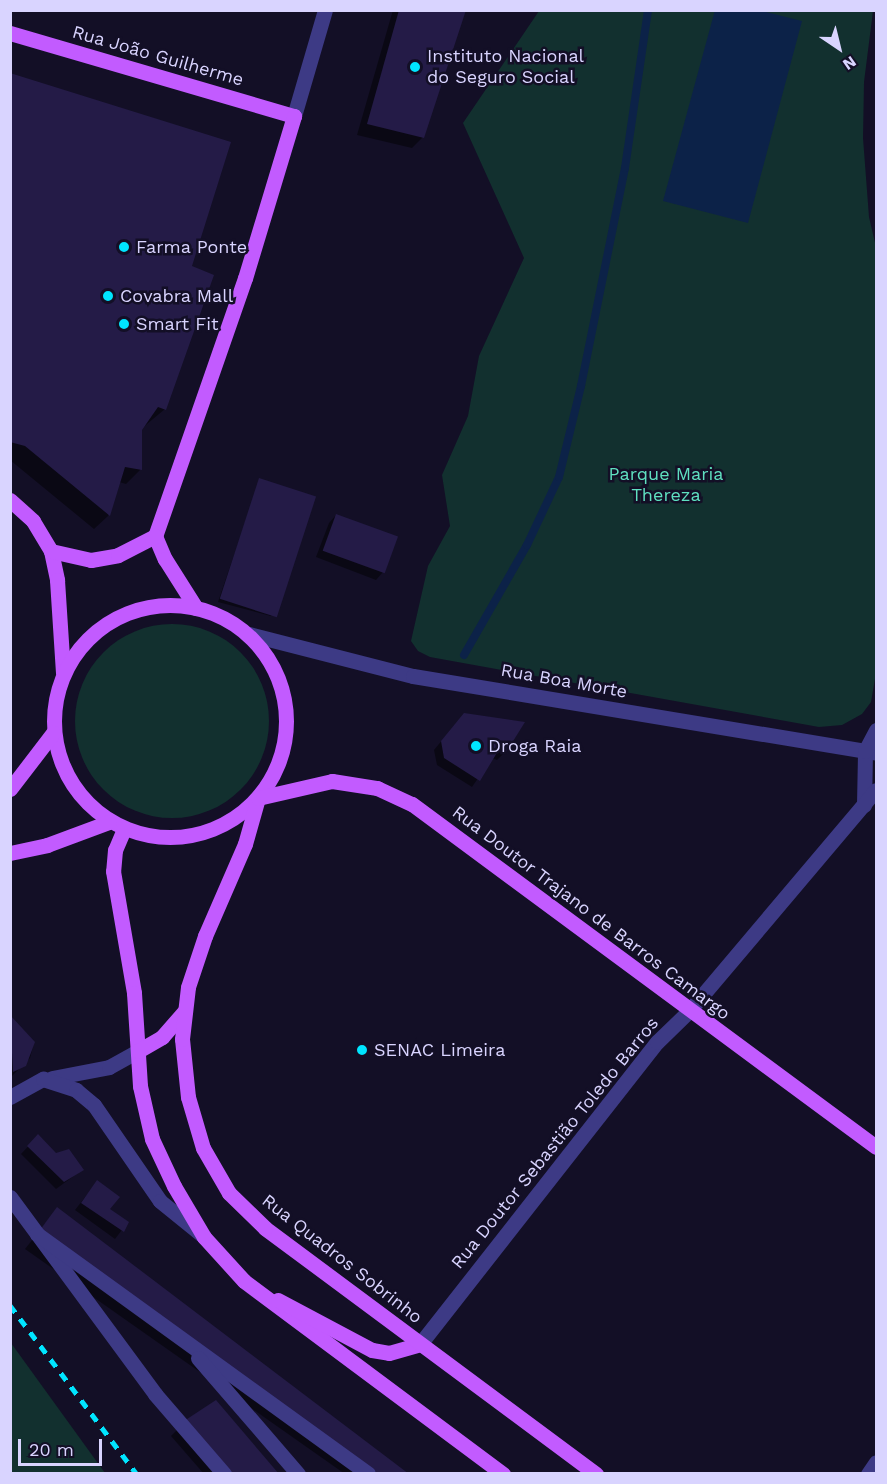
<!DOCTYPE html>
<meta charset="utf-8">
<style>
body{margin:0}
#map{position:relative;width:887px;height:1484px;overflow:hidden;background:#130f26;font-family:"Work Sans",sans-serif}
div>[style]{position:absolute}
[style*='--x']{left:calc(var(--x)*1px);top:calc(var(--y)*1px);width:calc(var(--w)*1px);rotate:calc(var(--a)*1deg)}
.green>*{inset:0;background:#12302f}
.round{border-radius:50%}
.water>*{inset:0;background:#0c2248}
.shadow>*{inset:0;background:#0007}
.stream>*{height:8px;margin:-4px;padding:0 4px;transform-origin:4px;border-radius:4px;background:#0c2248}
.building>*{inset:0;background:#241b47;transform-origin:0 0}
.minor>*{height:15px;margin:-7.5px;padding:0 7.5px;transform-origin:7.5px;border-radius:7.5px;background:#3d3a85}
.major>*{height:15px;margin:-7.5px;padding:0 7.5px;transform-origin:7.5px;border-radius:7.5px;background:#c25bff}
.major>.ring{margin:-7.5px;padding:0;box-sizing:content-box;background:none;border:15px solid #c25bff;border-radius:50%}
.rail>*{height:4.5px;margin-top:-2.25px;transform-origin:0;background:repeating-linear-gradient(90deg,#00e5ff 0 9px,transparent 0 17px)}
.dots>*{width:16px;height:16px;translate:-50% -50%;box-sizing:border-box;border:3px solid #130f26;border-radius:50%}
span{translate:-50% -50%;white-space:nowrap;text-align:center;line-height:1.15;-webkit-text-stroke:5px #130f26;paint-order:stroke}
.street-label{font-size:18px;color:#d9d4ff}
.poi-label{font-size:18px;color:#d9d4ff}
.left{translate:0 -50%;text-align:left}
.park-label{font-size:18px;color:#5fe0c0}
.frame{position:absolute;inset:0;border:12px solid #d9d4ff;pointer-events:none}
.north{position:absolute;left:809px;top:18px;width:60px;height:60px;-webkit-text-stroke:4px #130f26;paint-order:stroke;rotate:145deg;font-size:16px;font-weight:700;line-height:24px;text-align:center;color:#d9d4ff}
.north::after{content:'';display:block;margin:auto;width:21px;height:27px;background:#d9d4ff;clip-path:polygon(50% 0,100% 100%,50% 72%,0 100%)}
.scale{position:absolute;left:18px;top:1439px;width:84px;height:27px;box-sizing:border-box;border:3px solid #d9d4ff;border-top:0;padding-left:8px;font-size:18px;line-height:21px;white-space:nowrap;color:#d9d4ff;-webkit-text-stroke:4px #130f26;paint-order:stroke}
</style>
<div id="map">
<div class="green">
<i style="clip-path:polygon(539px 11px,873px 11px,864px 82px,863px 138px,869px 217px,876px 247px,876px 673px,871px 702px,862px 714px,842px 725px,819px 727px,430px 657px,418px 651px,411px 641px,428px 566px,450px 526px,442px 475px,468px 416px,479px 356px,524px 258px,463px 123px)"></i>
<i class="round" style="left:75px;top:624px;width:194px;height:194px"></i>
<i style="clip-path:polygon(10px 1343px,11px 1343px,105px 1473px,11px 1473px)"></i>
</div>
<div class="water">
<i style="clip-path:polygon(715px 10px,762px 11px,802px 21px,748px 223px,663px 201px)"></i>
</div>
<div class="shadow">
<i style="clip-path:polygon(393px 10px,464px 10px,423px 137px,412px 148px,357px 135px)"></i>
<i style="clip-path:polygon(10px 75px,190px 267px,165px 409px,141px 429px,140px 470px,126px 484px,119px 482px,108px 516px,94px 529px,10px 460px)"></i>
<i style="clip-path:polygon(260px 479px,274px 613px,271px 616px,218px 602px)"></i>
<i style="clip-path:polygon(336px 515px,383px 572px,376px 580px,316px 557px,329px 523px)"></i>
<i style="clip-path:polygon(457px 722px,504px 753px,497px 760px,492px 758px,472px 787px,437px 765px,434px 750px)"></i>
<i style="clip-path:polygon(10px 1017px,34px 1043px,30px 1058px,10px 1078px)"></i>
<i style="clip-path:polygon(38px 1136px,56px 1155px,82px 1170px,56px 1189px,21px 1154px)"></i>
<i style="clip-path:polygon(97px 1182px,108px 1209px,128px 1222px,115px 1239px,75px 1210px)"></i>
<i style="clip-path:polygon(57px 1209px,406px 1474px,345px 1474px,25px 1249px)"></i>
<i style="clip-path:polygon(185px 1422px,277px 1474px,204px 1474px,171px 1436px)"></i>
</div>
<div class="stream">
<i style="--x:464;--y:655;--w:127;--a:-60.2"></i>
<i style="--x:527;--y:545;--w:75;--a:-64.8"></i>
<i style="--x:559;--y:477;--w:94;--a:-76.4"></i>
<i style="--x:581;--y:386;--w:222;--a:-78.6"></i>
<i style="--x:625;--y:168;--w:160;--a:-81.7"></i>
</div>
<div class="building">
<i style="clip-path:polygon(399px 10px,466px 10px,424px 138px,367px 124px)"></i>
<i style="clip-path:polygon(10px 73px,231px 142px,192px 266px,214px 275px,166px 410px,158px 407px,142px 430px,142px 470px,125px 467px,110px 516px,25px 446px,10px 442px)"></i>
<i style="left:259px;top:478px;width:60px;height:127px;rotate:18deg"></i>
<i style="left:336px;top:514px;width:66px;height:39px;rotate:20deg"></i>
<i style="clip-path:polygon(464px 713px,525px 722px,505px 754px,498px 751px,480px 781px,444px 758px,441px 741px)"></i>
<i style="clip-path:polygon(10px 1015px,35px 1042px,26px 1066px,13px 1072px)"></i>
<i style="clip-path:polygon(38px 1134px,56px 1153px,69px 1149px,84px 1170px,64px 1182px,27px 1146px)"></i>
<i style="clip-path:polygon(97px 1180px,120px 1197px,110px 1209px,129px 1222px,124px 1232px,81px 1203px)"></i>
<i style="clip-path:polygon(57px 1207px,409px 1474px,379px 1474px,37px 1234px)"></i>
<i style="clip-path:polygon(216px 1400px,279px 1474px,230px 1474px,184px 1421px)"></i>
</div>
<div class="minor">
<i style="--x:294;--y:116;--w:110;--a:-73.7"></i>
<i style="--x:249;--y:634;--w:169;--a:14.4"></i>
<i style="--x:413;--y:676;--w:469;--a:9.4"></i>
<i style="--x:864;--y:805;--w:54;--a:-88.9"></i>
<i style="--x:865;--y:751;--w:24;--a:-62"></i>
<i style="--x:52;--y:1078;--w:58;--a:-10.9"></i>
<i style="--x:109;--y:1067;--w:33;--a:-29"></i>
<i style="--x:10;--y:1097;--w:38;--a:-29"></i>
<i style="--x:43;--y:1079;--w:35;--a:18"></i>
<i style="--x:76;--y:1090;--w:23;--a:40"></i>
<i style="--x:94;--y:1105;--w:116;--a:55.5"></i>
<i style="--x:160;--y:1201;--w:54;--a:39"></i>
<i style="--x:10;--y:1197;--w:245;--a:53.6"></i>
<i style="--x:155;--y:1394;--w:106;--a:49.2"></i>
<i style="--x:37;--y:1234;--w:409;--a:35.9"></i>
<i style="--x:420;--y:1344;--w:384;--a:-51.9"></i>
<i style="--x:657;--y:1042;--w:45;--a:-44.1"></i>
<i style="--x:689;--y:1011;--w:289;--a:-49.8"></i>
<i style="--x:198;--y:1358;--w:153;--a:49.2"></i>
<i style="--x:868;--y:1474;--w:14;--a:-56"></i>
</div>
<div class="major">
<i style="--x:10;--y:33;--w:296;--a:16.3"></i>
<i style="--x:294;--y:116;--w:169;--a:106.8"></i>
<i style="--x:245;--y:278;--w:273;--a:109.2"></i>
<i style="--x:155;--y:536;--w:25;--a:67"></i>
<i style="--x:165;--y:559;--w:58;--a:57.7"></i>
<i style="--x:10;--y:500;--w:31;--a:42"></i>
<i style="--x:33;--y:521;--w:35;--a:59"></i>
<i style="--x:51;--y:551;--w:30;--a:78"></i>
<i style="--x:57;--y:580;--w:93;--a:86.3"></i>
<i style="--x:51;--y:551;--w:41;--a:12.7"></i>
<i style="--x:91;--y:560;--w:27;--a:-10"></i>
<i style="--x:118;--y:555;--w:42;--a:-27.2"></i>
<i class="ring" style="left:54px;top:605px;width:217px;height:217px"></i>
<i style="--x:10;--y:789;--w:71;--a:-52.5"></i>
<i style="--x:124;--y:829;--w:23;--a:113"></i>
<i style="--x:115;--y:850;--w:21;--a:95"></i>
<i style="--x:113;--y:871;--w:124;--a:80.2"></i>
<i style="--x:134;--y:993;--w:93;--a:86.3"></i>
<i style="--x:140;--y:1086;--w:54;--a:77.2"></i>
<i style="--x:152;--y:1139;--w:52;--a:64.9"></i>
<i style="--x:174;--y:1186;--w:59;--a:59.5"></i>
<i style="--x:204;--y:1237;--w:59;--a:47.7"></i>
<i style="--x:244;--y:1281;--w:323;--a:36.7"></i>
<i style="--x:10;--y:853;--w:38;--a:-12"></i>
<i style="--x:47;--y:845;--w:66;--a:-20.4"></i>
<i style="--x:138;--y:1051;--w:28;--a:-30"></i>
<i style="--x:162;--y:1037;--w:35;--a:-49"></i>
<i style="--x:278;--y:1300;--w:106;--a:28"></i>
<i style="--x:372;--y:1350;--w:17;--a:10"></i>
<i style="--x:389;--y:1353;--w:32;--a:-16"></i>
<i style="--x:596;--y:1474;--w:412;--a:-143.4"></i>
<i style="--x:265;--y:1228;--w:50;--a:-135.8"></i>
<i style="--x:229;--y:1193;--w:52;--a:-120"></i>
<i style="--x:203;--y:1148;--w:53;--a:-106.4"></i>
<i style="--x:188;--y:1097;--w:58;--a:-95.9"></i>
<i style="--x:182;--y:1039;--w:52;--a:-83.4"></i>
<i style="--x:188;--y:987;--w:54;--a:-71.6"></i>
<i style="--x:205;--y:936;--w:100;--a:-66.5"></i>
<i style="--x:245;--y:844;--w:48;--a:-74.2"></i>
<i style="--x:258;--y:798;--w:76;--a:-12.9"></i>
<i style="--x:332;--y:781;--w:46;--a:8.8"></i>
<i style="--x:377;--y:788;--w:38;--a:25"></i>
<i style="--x:412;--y:804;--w:577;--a:36.47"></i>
</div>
<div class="rail">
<i style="--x:10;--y:1305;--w:211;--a:53.1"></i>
</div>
<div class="dots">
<i style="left:415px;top:67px;background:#00e5ff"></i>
<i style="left:124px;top:247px;background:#00e5ff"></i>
<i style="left:108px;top:296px;background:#00e5ff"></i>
<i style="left:124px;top:324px;background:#00e5ff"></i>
<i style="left:476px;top:746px;background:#00e5ff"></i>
<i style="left:362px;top:1050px;background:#00e5ff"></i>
</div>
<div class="street-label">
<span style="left:158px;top:56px;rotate:16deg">Rua João Guilherme</span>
<span style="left:564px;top:681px;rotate:10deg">Rua Boa Morte</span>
<span style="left:591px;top:913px;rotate:37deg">Rua Doutor Trajano de Barros Camargo</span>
<span style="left:555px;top:1143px;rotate:-51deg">Rua Doutor Sebastião Toledo Barros</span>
<span style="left:342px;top:1259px;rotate:38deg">Rua Quadros Sobrinho</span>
</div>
<div class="poi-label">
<span class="left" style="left:427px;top:67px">Instituto Nacional<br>do Seguro Social</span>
<span class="left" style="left:136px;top:247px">Farma Ponte</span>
<span class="left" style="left:120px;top:296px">Covabra Mall</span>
<span class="left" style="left:136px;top:324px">Smart Fit</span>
<span class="left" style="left:488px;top:746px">Droga Raia</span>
<span class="left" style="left:374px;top:1050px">SENAC Limeira</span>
</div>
<div class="park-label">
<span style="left:666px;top:485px">Parque Maria<br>Thereza</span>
</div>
<div class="frame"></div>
<div class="north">N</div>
<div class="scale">20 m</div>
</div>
